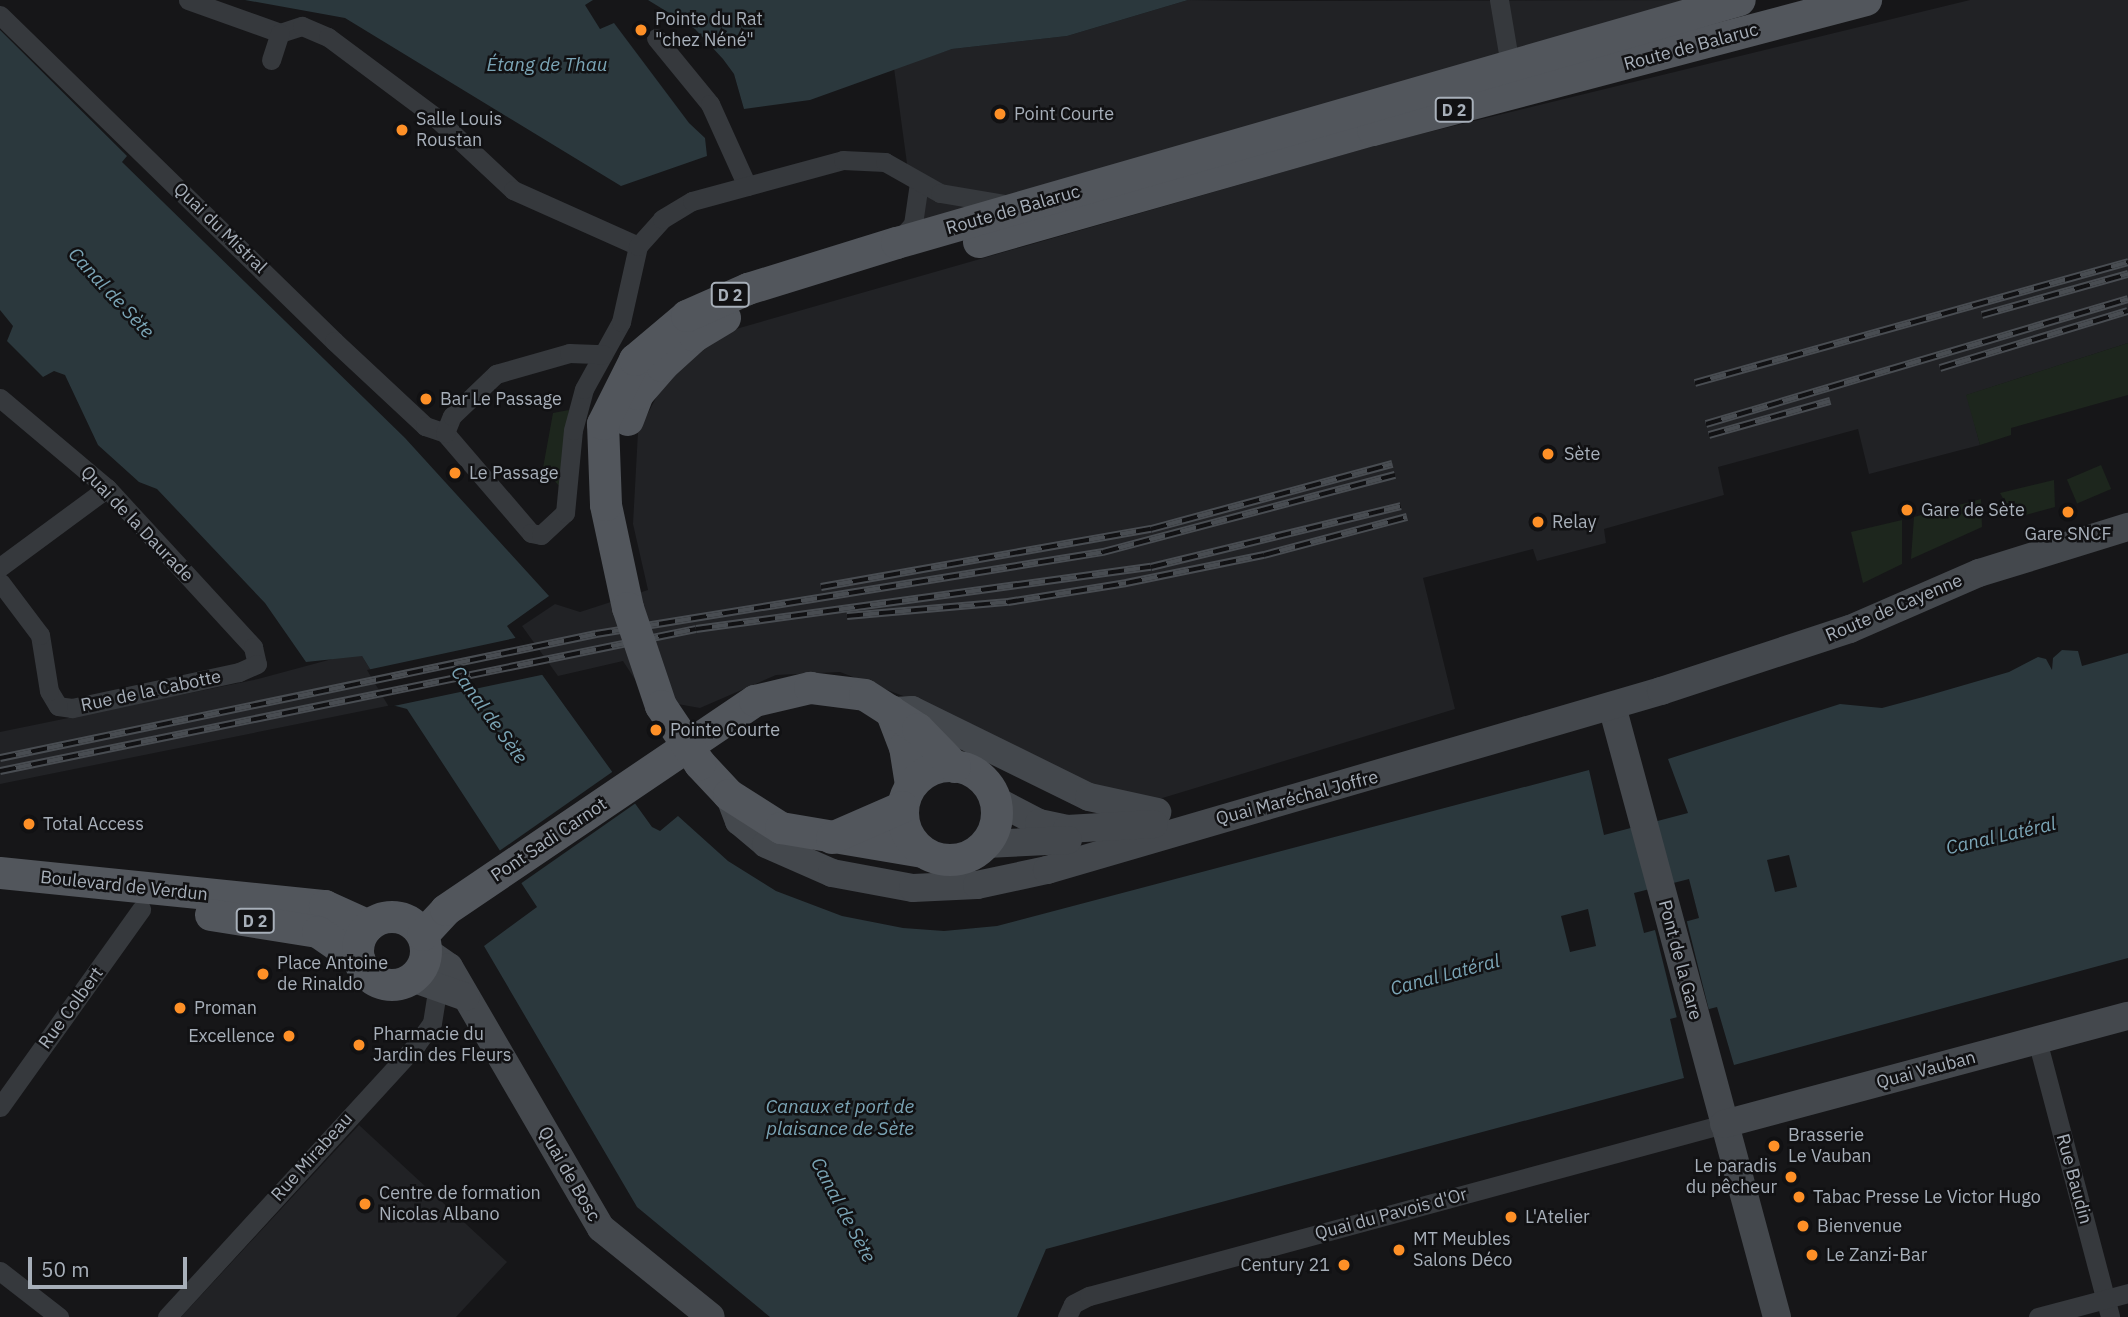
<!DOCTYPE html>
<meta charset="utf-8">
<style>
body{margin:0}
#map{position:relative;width:2128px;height:1317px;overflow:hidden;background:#161618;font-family:"IBM Plex Sans",sans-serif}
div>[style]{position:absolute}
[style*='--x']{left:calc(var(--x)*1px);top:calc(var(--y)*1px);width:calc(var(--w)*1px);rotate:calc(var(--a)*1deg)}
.built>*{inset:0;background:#212225}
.green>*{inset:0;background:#1d261d;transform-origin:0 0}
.water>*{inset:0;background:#2b383d}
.pier>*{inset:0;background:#161618;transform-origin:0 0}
.street>*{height:19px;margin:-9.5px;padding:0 9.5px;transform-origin:9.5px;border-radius:9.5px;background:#36393d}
.secondary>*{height:28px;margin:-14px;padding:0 14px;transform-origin:14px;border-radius:14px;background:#44484d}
.primary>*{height:32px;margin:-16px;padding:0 16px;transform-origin:16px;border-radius:16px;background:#52565c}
.primary>.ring{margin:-16px;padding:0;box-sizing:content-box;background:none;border:32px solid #52565c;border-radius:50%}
.rail>*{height:8px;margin-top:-4px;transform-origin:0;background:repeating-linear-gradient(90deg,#111113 0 16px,#494d52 0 32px);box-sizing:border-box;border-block:2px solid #494d52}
.primary-bridge>*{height:32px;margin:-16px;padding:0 16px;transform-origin:16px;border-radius:16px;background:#52565c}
.dots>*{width:19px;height:19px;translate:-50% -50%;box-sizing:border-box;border:4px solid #111113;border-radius:50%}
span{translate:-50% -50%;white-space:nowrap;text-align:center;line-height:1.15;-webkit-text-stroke:5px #111113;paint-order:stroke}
.shield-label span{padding:2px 5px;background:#111113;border:2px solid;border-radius:5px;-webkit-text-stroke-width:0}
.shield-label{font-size:16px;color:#a7afb9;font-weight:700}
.poi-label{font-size:18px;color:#a7afb9}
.left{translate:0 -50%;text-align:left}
.right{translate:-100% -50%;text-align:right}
.street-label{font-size:18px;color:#a7afb9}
.water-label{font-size:19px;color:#7ba5b6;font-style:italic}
.scale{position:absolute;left:28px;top:1257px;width:159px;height:32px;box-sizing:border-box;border:4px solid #a7afb9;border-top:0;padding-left:9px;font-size:21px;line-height:24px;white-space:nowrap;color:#a7afb9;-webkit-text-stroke:5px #111113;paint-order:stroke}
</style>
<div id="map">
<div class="built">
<i style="clip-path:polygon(1188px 0,1254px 1px,1726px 0,917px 237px,894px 68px,952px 49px,1067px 36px)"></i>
<i style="clip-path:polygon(1970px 0,2128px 0,2128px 343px,1967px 395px,1980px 445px,1869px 474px,1858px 429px,1718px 467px,1724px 495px,1604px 529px,1606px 543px,1537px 561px,1533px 549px,1423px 578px,1455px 709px,1146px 803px,1098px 790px,940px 710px,840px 672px,776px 675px,700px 708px,672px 703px,638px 684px,623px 661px,558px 676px,522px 626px,555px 604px,580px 612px,648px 590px,633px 524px,638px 432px,667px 377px,715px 335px,1388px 142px)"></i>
<i style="clip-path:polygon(347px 655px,362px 656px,392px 705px,0 784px,0 732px,258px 679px)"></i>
<i style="clip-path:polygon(359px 1125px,507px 1262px,456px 1317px,181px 1317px)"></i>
</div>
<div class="green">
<i style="clip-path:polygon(2128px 343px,2128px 395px,2011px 428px,2011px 435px,1980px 445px,1966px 395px)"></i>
<i style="clip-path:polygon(569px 410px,561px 488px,543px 468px,553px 413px)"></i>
<i style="left:2101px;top:465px;width:26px;height:37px;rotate:67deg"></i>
<i style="clip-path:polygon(2054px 480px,2055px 507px,2014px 518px,2000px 493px)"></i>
<i style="clip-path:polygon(1981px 499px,1982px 527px,1911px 559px,1914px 517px)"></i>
<i style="clip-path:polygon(1902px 520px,1902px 564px,1863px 583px,1851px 532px)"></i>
</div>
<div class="water">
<i style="clip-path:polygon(245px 0,593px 0,585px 5px,600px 29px,614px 23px,689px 123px,705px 138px,707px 156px,621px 186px,345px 18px)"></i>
<i style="clip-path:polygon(648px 0,1188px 0,1067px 36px,952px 49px,810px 100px,744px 109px,734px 74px,723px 59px,695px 29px)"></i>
<i style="clip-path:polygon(evenodd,0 30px,127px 156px,122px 162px,405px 438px,549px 596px,507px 626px,652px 827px,660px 831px,678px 816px,728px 861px,776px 891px,842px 916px,903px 928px,944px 931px,997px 926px,1589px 770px,1604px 835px,1688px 813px,1668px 759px,1840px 704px,1882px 708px,1923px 697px,2009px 672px,2038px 657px,2046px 659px,2052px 670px,2053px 658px,2062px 650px,2078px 651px,2082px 666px,2128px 653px,2128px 958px,1734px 1065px,1717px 1007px,1670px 1019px,1684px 1078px,1046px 1249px,1017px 1317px,770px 1317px,637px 1207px,484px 946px,537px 907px,407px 709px,392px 705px,362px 656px,306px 662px,265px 603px,157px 489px,139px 482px,98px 445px,65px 375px,54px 371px,43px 377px,7px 341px,13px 326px,0 310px,0 30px,1789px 855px,1797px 887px,1775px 892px,1767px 860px,1789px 855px,0 30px,1689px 879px,1699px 918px,1644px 933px,1634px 893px,1689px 879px,0 30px,1588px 909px,1596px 946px,1570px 952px,1561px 916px,1588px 909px)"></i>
</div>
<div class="pier">
<i style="clip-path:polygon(520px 637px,546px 674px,389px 707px,367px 670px)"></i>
<i style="left:615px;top:770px;width:39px;height:144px;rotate:55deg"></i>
<i style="left:1686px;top:918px;width:95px;height:33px;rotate:76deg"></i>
</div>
<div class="street">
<i style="--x:188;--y:0;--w:98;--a:19.7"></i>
<i style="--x:280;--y:33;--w:23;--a:-18"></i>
<i style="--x:302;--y:26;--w:28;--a:23"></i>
<i style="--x:328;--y:37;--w:132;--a:36.7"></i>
<i style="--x:434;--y:116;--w:108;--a:43.1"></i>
<i style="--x:513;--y:190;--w:137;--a:24.1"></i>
<i style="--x:1499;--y:0;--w:66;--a:80.4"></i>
<i style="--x:0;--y:15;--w:467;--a:44.3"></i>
<i style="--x:334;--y:341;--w:125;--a:43"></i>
<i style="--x:425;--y:426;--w:21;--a:19"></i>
<i style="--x:656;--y:38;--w:85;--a:50.7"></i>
<i style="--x:710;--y:104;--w:90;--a:65.7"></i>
<i style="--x:271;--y:60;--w:28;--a:-72"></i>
<i style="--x:897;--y:242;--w:24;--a:-48"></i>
<i style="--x:913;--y:224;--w:41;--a:-81.7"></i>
<i style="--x:0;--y:398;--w:140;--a:40.1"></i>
<i style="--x:107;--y:488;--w:216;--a:47.4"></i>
<i style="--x:253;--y:647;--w:17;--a:77"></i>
<i style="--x:257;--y:664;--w:20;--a:156"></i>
<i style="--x:239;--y:672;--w:171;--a:167.8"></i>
<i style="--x:72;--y:708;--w:14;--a:-172"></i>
<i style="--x:58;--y:706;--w:17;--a:-121"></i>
<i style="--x:49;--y:691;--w:57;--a:-99.1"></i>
<i style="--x:40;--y:635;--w:66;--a:-127"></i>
<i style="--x:445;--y:433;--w:132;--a:49.3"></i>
<i style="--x:531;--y:533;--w:10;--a:11"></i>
<i style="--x:541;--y:535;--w:33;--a:-43"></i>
<i style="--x:565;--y:513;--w:83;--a:-84.5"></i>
<i style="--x:573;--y:430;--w:42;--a:-75"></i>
<i style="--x:584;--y:389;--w:77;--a:-61.1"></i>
<i style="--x:621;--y:322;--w:78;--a:-77.4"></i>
<i style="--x:638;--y:246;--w:36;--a:-48"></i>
<i style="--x:662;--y:219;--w:35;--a:-31"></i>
<i style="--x:692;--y:201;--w:156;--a:-15.2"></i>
<i style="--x:843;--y:160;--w:42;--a:2.7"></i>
<i style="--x:885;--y:162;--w:63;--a:29.4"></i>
<i style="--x:940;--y:193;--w:72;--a:9.6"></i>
<i style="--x:445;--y:433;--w:18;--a:-68"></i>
<i style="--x:452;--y:416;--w:61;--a:-43.7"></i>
<i style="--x:496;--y:374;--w:76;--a:-16"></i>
<i style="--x:569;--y:353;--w:34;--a:2"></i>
<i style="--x:0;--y:567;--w:133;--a:-36.4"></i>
<i style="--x:2037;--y:1040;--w:286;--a:75.2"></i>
<i style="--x:0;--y:1107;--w:243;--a:-54.5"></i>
<i style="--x:0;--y:1271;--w:75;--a:37.9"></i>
<i style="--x:167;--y:1317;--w:369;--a:-47.5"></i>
<i style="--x:416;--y:1045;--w:27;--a:-54"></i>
<i style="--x:432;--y:1023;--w:36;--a:-81"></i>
<i style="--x:1067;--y:1317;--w:14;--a:-65"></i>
<i style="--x:1073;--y:1304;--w:18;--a:-27"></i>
<i style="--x:1089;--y:1296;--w:658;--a:-15.16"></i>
<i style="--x:2038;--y:1317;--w:93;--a:-14.9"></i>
</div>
<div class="secondary">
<i style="--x:1612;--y:706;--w:633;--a:74.89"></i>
<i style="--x:894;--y:711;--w:18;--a:-3"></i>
<i style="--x:912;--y:710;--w:197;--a:26.2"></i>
<i style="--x:1089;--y:797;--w:70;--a:12.4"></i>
<i style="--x:729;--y:795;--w:28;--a:69"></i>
<i style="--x:739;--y:821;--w:35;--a:40"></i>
<i style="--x:766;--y:844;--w:72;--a:23.7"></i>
<i style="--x:832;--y:873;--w:82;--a:10.5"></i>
<i style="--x:913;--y:888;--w:64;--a:-2.7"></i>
<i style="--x:977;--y:885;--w:72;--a:-12.1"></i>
<i style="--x:1047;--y:870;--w:640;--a:-16.25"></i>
<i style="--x:1661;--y:691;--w:199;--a:-18.2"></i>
<i style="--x:1850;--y:629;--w:141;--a:-23.5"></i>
<i style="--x:1979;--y:573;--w:156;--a:-17.2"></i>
<i style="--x:995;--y:800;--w:50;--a:27.6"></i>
<i style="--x:1039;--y:823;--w:29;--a:12"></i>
<i style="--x:1067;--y:829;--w:87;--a:-3.3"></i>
<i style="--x:986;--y:844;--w:82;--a:-2.8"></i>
<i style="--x:426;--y:951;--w:28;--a:35"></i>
<i style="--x:449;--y:967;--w:302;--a:59.8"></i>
<i style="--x:601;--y:1228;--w:141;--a:39"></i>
<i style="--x:412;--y:978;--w:57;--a:19.4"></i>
<i style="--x:1724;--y:1124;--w:418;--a:-15"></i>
</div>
<div class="primary">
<i style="--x:979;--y:242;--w:410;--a:-15.9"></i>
<i style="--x:1373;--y:130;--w:510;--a:-14.77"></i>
<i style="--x:628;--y:420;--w:28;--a:-69"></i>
<i style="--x:638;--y:394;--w:37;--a:-49"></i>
<i style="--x:662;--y:366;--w:45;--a:-42.3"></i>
<i style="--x:695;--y:336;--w:35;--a:-31"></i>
<i style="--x:628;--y:608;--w:105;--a:-102.1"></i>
<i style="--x:606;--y:505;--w:81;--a:-92.1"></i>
<i style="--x:603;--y:424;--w:72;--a:-63.4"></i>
<i style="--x:635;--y:360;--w:68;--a:-40.2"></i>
<i style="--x:687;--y:316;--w:67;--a:-23.9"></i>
<i style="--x:748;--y:289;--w:156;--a:-17.2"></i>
<i style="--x:897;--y:243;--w:877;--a:-16.08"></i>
<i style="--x:891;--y:711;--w:39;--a:69"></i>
<i style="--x:905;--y:747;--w:39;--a:81"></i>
<i style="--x:700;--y:764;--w:42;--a:46.9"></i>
<i style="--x:729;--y:795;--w:62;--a:32.4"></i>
<i style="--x:781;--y:828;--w:144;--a:9.6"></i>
<i class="ring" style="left:903px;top:766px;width:62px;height:62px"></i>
<i style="--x:832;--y:838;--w:77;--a:-23.6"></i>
<i style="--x:0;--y:873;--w:327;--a:5.8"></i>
<i style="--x:325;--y:906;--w:48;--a:24.4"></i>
<i style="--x:211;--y:915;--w:108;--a:9"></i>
<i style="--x:318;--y:932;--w:51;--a:34.6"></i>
<i class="ring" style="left:358px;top:917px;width:36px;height:36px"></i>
<i style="--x:423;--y:935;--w:34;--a:-47"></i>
<i style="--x:446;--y:910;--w:373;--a:-34.1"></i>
<i style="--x:755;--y:701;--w:57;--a:-13.3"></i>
<i style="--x:810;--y:688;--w:55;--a:7.3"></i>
<i style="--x:865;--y:695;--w:63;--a:32.7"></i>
<i style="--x:918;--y:729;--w:53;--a:45.8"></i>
</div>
<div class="rail">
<i style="--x:1982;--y:315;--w:152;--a:-15.7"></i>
<i style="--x:1940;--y:368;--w:196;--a:-16.9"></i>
<i style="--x:1695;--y:383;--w:450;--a:-15.6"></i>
<i style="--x:1706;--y:424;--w:440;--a:-16.5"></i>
<i style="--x:1709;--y:435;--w:126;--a:-15.7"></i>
<i style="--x:821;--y:587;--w:335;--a:-10"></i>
<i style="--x:1151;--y:529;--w:250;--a:-15.1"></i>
<i style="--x:847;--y:616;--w:162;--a:-5"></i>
<i style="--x:1008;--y:602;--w:120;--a:-9.1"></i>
<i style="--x:1126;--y:583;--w:141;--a:-11.5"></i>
<i style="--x:1264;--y:555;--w:148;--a:-14.9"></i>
<i style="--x:0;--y:758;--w:609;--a:-11.75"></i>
<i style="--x:596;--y:634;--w:514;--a:-9.19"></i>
<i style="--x:1103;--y:552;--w:302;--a:-14.8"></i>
<i style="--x:0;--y:771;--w:710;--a:-11.53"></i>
<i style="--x:696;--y:629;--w:459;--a:-7.8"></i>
<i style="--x:1151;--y:567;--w:257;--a:-13.7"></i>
</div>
<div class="primary-bridge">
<i style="--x:628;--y:608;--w:103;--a:71.4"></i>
<i style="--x:661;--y:706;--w:70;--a:56.1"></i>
</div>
<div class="dots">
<i style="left:641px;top:30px;background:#fe9027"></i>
<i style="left:1000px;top:114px;background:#fe9027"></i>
<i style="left:402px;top:130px;background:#fe9027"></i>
<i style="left:426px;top:399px;background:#fe9027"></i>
<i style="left:1548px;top:454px;background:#fe9027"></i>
<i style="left:455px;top:473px;background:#fe9027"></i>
<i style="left:1907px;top:510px;background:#fe9027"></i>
<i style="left:2068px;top:512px;background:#fe9027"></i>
<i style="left:1538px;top:522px;background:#fe9027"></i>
<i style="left:656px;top:730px;background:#fe9027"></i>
<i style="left:29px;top:824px;background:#fe9027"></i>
<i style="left:263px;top:974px;background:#fe9027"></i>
<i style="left:180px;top:1008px;background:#fe9027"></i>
<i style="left:289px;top:1036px;background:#fe9027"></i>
<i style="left:359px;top:1045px;background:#fe9027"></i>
<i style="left:1774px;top:1146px;background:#fe9027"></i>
<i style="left:1791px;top:1177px;background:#fe9027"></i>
<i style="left:1799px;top:1197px;background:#fe9027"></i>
<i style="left:365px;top:1204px;background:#fe9027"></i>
<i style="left:1511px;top:1217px;background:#fe9027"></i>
<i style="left:1803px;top:1226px;background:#fe9027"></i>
<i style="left:1399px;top:1250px;background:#fe9027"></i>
<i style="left:1812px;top:1255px;background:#fe9027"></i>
<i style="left:1344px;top:1265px;background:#fe9027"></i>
</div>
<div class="shield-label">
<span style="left:1454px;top:110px">D 2</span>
<span style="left:730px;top:295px">D 2</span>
<span style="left:255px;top:921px">D 2</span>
</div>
<div class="poi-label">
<span class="left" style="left:655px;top:30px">Pointe du Rat<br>"chez Néné"</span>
<span class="left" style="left:1014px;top:114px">Point Courte</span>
<span class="left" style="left:416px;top:130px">Salle Louis<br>Roustan</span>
<span class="left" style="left:440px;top:399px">Bar Le Passage</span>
<span class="left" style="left:1564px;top:454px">Sète</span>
<span class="left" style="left:469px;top:473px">Le Passage</span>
<span class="left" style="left:1921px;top:510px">Gare de Sète</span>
<span class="left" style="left:1552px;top:522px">Relay</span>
<span style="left:2068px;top:534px">Gare SNCF</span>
<span class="left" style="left:670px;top:730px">Pointe Courte</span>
<span class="left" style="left:43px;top:824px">Total Access</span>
<span class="left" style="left:277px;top:974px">Place Antoine<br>de Rinaldo</span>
<span class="left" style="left:194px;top:1008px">Proman</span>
<span class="left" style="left:373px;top:1045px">Pharmacie du<br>Jardin des Fleurs</span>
<span class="right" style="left:275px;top:1036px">Excellence</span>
<span class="left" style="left:1788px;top:1146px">Brasserie<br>Le Vauban</span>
<span class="right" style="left:1777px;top:1177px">Le paradis<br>du pêcheur</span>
<span class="left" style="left:379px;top:1204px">Centre de formation<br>Nicolas Albano</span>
<span class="left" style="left:1813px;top:1197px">Tabac Presse Le Victor Hugo</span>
<span class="left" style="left:1525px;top:1217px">L'Atelier</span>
<span class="left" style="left:1817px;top:1226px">Bienvenue</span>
<span class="left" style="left:1413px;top:1250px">MT Meubles<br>Salons Déco</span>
<span class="left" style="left:1826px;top:1255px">Le Zanzi-Bar</span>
<span class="right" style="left:1330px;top:1265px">Century 21</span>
</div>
<div class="street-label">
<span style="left:1691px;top:47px;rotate:-15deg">Route de Balaruc</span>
<span style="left:1013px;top:210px;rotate:-16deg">Route de Balaruc</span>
<span style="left:220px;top:228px;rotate:44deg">Quai du Mistral</span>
<span style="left:137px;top:524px;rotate:46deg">Quai de la Daurade</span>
<span style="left:1894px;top:608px;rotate:-23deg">Route de Cayenne</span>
<span style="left:151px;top:691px;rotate:-12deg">Rue de la Cabotte</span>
<span style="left:1297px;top:798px;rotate:-15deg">Quai Maréchal Joffre</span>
<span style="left:549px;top:840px;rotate:-34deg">Pont Sadi Carnot</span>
<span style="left:124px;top:886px;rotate:6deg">Boulevard de Verdun</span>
<span style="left:1680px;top:960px;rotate:75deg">Pont de la Gare</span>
<span style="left:71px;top:1008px;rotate:-54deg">Rue Colbert</span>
<span style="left:1926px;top:1070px;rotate:-15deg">Quai Vauban</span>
<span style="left:312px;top:1157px;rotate:-48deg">Rue Mirabeau</span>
<span style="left:569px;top:1174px;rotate:60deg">Quai de Bosc</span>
<span style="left:2074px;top:1179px;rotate:75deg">Rue Baudin</span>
<span style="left:1391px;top:1214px;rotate:-15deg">Quai du Pavois d'Or</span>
</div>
<div class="water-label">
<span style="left:547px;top:65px">Étang de Thau</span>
<span style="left:111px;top:293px;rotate:47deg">Canal de Sète</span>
<span style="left:489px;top:715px;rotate:54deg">Canal de Sète</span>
<span style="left:2001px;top:836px;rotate:-13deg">Canal Latéral</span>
<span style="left:1445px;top:975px;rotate:-15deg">Canal Latéral</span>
<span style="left:840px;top:1118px">Canaux et port de<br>plaisance de Sète</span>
<span style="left:843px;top:1210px;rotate:62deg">Canal de Sète</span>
</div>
<div class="scale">50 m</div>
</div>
